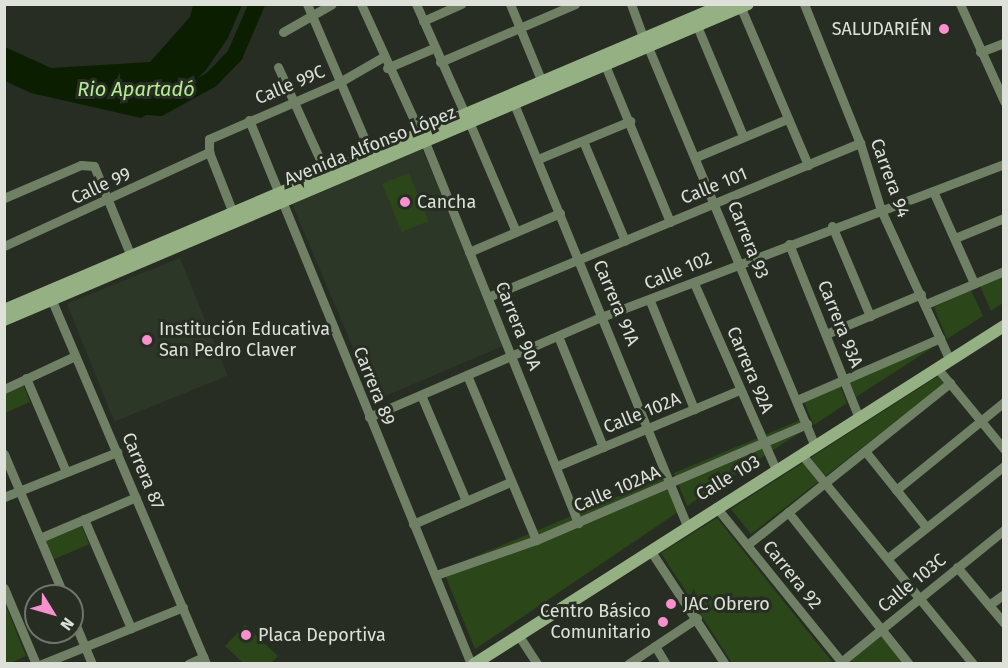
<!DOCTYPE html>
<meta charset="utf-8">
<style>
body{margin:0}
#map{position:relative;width:1008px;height:668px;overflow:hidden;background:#272d23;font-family:"Fira Sans",sans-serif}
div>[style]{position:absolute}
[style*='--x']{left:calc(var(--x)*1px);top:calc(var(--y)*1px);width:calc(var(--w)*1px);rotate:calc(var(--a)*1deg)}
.built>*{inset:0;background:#2d3728;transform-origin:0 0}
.green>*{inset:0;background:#2b4619;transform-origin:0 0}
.water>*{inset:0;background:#0b1f00}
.river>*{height:16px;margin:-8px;padding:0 8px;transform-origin:8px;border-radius:8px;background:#0b1f00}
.street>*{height:9px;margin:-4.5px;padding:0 4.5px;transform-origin:4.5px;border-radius:4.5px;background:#6f8065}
.secondary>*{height:12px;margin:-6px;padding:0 6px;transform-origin:6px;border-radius:6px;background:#95b184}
.dots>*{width:16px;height:16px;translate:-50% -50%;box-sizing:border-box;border:3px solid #272d23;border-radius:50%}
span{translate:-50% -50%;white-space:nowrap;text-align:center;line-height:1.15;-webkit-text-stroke:6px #272d23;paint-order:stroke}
.poi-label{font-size:18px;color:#dde1da}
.right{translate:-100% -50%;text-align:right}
.left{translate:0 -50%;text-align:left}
.street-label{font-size:18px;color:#dde1da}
.water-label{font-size:20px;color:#b5ee92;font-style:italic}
.frame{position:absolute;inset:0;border:6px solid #dde1da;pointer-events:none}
.north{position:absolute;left:24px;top:584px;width:60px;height:60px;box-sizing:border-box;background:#272d23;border:2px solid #70756c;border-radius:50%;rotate:127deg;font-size:16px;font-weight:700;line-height:24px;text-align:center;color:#dde1da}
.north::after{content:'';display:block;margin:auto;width:21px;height:27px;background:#f790cd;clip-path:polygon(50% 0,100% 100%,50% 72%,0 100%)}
</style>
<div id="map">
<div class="built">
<i style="left:422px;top:149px;width:213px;height:141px;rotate:67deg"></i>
<i style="left:180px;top:258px;width:127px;height:122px;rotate:68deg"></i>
</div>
<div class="green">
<i style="left:409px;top:173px;width:52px;height:29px;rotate:68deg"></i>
<i style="clip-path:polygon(1003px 275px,1003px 303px,991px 311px,980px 286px)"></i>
<i style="clip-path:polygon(971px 290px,983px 316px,947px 339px,934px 307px)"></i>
<i style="clip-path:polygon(930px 344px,932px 348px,856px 397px,849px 382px)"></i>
<i style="clip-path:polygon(938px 376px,944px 384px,751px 534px,731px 509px)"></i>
<i style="clip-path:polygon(23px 384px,30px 402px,5px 413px,5px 392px)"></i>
<i style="clip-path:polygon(840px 386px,847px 403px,814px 425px,804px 402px)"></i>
<i style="clip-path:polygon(800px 420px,804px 430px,687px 506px,674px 473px)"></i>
<i style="clip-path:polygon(664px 477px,678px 512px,475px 649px,443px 570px)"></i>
<i style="clip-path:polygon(717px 518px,833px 663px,732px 663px,661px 553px)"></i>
<i style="left:81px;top:525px;width:21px;height:39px;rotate:67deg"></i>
<i style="clip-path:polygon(5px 604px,26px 656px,11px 663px,5px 663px)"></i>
<i style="clip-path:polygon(245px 625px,278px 656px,271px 663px,243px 663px,225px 646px)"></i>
<i style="clip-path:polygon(881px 636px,903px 663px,854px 663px,850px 660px)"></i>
</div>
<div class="water">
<i style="clip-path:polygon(193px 5px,242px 5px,228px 38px,206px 70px,180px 95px,141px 118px,31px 93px,5px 81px,5px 47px,51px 68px,150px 62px,190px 17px)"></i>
</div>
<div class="river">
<i style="--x:138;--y:106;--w:22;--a:5"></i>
<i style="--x:160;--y:108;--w:58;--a:-28.8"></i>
<i style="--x:211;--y:80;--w:35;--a:-46"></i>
<i style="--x:235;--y:55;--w:56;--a:-66.7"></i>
</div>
<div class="street">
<i style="--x:307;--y:4;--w:163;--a:66.9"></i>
<i style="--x:361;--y:4;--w:142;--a:65.4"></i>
<i style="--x:416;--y:4;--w:120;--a:66"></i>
<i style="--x:510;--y:4;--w:84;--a:67.7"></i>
<i style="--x:631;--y:4;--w:37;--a:70"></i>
<i style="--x:804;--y:4;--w:150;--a:68.1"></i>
<i style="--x:860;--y:143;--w:70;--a:72.6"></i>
<i style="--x:881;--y:210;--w:166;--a:65.4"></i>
<i style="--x:960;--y:4;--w:107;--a:65.6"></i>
<i style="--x:741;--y:8;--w:171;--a:66.9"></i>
<i style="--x:423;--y:21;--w:42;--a:-24.1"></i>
<i style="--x:697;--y:26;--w:119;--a:67.3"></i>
<i style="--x:283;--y:32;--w:56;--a:-29.7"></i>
<i style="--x:648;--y:47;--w:433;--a:67.3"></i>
<i style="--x:980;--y:52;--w:26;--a:-21"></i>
<i style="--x:440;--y:62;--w:147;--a:-23.2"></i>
<i style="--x:605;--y:65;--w:170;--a:67.5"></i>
<i style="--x:278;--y:67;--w:116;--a:65.6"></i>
<i style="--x:387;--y:68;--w:51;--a:-23.1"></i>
<i style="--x:512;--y:99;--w:459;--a:67.7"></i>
<i style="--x:249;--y:120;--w:588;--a:67.8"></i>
<i style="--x:470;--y:124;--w:117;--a:66.9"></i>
<i style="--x:583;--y:141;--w:108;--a:67.2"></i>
<i style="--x:425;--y:142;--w:411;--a:68.1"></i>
<i style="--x:696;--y:157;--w:99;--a:-22.7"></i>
<i style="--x:538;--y:159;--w:100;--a:-22.4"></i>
<i style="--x:933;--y:191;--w:101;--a:66"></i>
<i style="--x:4;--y:198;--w:84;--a:-23.2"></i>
<i style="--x:81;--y:165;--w:13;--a:4"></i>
<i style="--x:94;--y:166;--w:97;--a:67.7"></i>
<i style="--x:233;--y:213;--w:66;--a:-111.5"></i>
<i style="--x:209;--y:152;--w:13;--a:-90"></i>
<i style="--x:209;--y:139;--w:141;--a:-23.5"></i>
<i style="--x:338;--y:83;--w:52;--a:-30"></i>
<i style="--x:832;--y:226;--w:98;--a:67.1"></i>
<i style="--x:955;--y:238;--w:53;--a:-22.2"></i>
<i style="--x:789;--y:244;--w:188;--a:68.1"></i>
<i style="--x:4;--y:246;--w:226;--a:-24.6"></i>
<i style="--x:469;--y:252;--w:99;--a:-23.2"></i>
<i style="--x:694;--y:283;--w:204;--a:66.3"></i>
<i style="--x:50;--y:296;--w:400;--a:67"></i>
<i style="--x:488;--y:297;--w:403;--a:-22.5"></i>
<i style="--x:650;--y:301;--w:117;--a:67.8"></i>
<i style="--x:926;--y:304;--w:85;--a:-22.9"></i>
<i style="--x:826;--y:334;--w:103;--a:-22.8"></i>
<i style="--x:558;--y:336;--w:120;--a:67.9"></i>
<i style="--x:938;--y:369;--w:104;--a:50.5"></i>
<i style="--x:467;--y:375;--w:179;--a:67.3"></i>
<i style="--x:26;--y:378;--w:102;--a:66.9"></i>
<i style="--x:4;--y:389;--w:78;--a:-24.9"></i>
<i style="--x:421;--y:395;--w:115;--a:67"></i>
<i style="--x:797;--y:400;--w:156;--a:-23.4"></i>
<i style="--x:369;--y:417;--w:256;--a:-23.3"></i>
<i style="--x:604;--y:316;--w:428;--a:-20.8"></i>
<i style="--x:865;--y:451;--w:97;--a:51.2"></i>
<i style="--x:4;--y:454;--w:154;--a:67.1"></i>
<i style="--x:802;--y:455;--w:270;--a:50.7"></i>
<i style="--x:557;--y:466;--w:198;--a:-22.6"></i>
<i style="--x:896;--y:490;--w:139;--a:-39.2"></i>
<i style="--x:4;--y:497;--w:122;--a:-21.7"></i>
<i style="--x:716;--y:507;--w:202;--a:51"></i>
<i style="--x:788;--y:512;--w:194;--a:51.5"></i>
<i style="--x:84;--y:519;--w:119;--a:66.7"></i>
<i style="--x:413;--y:524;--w:106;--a:-23.4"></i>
<i style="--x:40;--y:538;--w:104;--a:-23.1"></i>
<i style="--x:747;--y:545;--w:260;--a:-38.6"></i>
<i style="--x:650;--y:550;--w:136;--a:56.7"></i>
<i style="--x:888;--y:558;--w:148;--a:-38.4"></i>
<i style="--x:957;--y:567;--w:73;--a:50"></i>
<i style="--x:436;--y:575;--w:106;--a:-19.3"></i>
<i style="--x:536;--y:540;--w:295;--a:-23.2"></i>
<i style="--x:4;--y:588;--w:82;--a:67.2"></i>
<i style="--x:989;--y:605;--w:19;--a:-36"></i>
<i style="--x:72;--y:616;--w:52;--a:67.4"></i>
<i style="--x:519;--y:636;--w:33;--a:57"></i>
<i style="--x:655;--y:646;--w:21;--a:59"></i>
<i style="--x:841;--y:662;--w:210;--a:-39"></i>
<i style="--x:42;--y:664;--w:152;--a:-22"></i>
<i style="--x:188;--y:664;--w:17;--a:-25"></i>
<i style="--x:628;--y:664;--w:83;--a:-33.7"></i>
</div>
<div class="secondary">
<i style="--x:4;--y:310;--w:783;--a:-23"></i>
<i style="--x:4;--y:320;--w:808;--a:-23.01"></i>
<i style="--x:474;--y:664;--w:629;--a:-32.53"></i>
</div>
<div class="dots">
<i style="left:944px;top:29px;background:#f790cd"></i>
<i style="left:405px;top:202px;background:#f790cd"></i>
<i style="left:147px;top:340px;background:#f790cd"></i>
<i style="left:671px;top:604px;background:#f790cd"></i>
<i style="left:663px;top:622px;background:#f790cd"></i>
<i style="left:246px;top:635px;background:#f790cd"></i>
</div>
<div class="poi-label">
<span class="right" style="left:932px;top:29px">SALUDARIÉN</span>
<span class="left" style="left:417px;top:202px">Cancha</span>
<span class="left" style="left:159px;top:340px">Institución Educativa<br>San Pedro Claver</span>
<span class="left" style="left:683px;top:604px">JAC Obrero</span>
<span class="right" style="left:651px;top:622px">Centro Básico<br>Comunitario</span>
<span class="left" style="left:258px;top:635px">Placa Deportiva</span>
</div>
<div class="street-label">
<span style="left:290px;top:85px;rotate:-23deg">Calle 99C</span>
<span style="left:370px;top:146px;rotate:-22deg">Avenida Alfonso López</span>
<span style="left:890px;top:178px;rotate:70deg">Carrera 94</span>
<span style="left:101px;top:186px;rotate:-25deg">Calle 99</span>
<span style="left:714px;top:186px;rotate:-22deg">Calle 101</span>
<span style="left:748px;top:240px;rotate:68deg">Carrera 93</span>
<span style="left:678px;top:271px;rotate:-23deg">Calle 102</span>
<span style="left:616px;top:303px;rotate:67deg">Carrera 91A</span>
<span style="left:840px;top:324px;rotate:68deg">Carrera 93A</span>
<span style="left:518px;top:326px;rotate:68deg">Carrera 90A</span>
<span style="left:750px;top:370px;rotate:67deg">Carrera 92A</span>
<span style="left:374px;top:386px;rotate:68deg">Carrera 89</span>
<span style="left:642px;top:413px;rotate:-22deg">Calle 102A</span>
<span style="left:143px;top:471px;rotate:67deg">Carrera 87</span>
<span style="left:728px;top:478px;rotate:-31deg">Calle 103</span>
<span style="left:617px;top:489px;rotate:-23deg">Calle 102AA</span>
<span style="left:792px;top:575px;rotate:51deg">Carrera 92</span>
<span style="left:912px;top:583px;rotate:-39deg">Calle 103C</span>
</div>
<div class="water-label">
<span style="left:136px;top:89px">Rio Apartadó</span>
</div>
<div class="frame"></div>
<div class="north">N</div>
</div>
